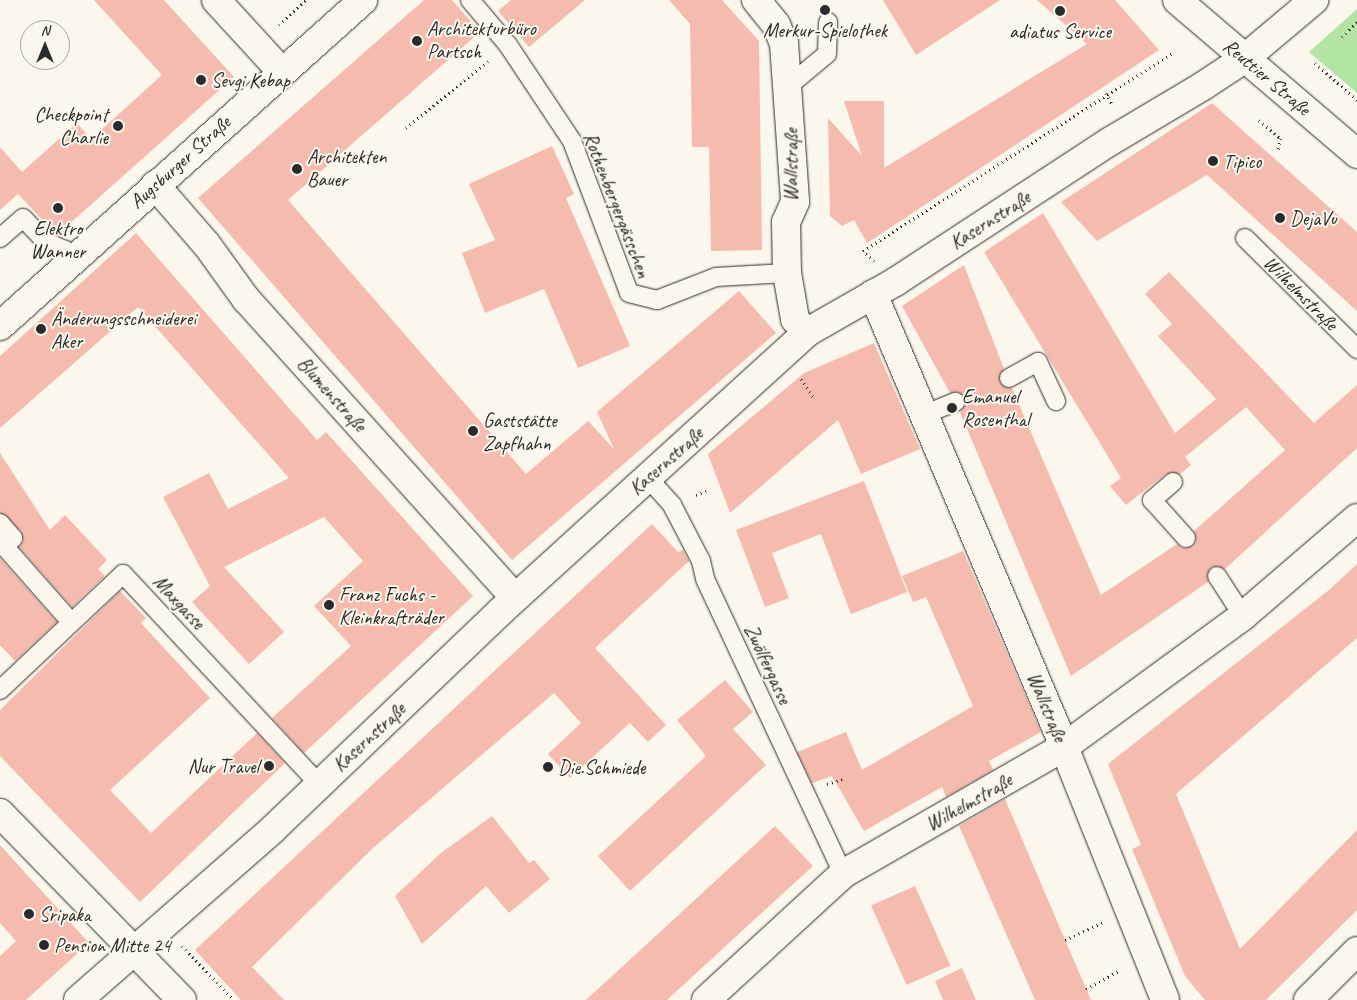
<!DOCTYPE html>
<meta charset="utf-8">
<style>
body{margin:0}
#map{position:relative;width:1357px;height:1000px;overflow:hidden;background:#fbf7ec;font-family:Caveat,sans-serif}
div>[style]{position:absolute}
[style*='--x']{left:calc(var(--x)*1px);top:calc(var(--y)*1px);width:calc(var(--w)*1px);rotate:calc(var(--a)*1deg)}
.green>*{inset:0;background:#b4e4a4}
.building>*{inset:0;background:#f5bbae;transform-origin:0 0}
.path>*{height:3px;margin-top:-1.5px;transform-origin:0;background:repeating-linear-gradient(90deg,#2b2b2b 0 1px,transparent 0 5px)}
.roads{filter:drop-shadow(0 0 1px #2b2b2b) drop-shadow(0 0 1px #2b2b2b)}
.service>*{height:18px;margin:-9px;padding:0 9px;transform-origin:9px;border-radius:9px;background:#fbf7ec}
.minor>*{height:28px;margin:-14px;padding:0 14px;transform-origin:14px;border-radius:14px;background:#fbf7ec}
.tertiary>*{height:28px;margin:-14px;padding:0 14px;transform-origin:14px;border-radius:14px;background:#fbf7ec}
.secondary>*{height:28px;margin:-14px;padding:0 14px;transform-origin:14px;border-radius:14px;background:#fbf7ec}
.dots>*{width:14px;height:14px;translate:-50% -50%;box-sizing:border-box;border:2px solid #fbf7ec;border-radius:50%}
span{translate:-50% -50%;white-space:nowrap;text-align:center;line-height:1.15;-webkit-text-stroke:4px #fbf7ec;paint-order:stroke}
.poi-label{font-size:20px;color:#2b2b2b}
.left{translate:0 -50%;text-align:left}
.right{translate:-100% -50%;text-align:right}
.street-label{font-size:20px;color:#2b2b2b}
.north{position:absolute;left:20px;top:20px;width:50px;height:50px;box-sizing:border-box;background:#fbf7ec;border:1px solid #a8a59f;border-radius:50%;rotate:0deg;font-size:14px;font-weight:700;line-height:20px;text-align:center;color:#2b2b2b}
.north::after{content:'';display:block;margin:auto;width:18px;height:22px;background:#2b2b2b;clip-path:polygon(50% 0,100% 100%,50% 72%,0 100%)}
</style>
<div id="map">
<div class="green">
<i style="clip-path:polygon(1357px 9px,1357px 93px,1309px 52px)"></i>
</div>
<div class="building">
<i style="clip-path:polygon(94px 0,164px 0,234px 77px,57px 235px,18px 194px,0 210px,0 147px,22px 172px,77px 123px,91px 139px,162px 75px)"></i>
<i style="clip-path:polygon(424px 0,452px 0,480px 32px,288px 200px,526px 474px,588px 421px,614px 449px,597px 412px,739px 291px,776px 333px,512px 560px,198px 198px)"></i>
<i style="clip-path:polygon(511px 0,585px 0,529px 47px,498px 11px)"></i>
<i style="clip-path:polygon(669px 0,722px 0,759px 41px,762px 250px,711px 251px,709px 147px,692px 147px,690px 24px)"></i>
<i style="clip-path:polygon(883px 0,1000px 0,916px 55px)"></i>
<i style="clip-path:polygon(1037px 0,1115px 0,1159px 50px,867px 243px,854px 220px,842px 226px,830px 216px,828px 118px,862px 156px,844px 101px,884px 101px,884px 168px,1087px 44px)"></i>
<i style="clip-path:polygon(1212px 103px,1357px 232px,1357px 311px,1207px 175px,1097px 241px,1061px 202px)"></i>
<i style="clip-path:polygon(552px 146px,574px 194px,566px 198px,630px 346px,578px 368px,544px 289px,485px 313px,462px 253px,495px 240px,469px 184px)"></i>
<i style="clip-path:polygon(1043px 213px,1175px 433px,1216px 399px,1158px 336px,1172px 324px,1145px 294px,1169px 272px,1314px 423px,1357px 385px,1357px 448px,1225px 569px,1211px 567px,1208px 582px,1071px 676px,960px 412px,966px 404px,966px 398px,958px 392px,950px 393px,902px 306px,964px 265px,1004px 369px,1000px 383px,1012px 388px,1101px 595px,1177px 544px,1183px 548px,1193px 546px,1196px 541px,1194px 531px,1285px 450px,1246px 407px,1185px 457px,1191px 465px,1180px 474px,1166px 474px,1126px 505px,1110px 486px,1121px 478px,984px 252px)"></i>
<i style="clip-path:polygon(136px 233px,317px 440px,326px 432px,473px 596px,304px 753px,272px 718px,351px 646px,314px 606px,363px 561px,324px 517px,224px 567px,284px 632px,249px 664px,192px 602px,210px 586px,163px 497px,209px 473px,228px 509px,289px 478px,138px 307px,0 428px,0 356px)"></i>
<i style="clip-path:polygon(874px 343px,920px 449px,861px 474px,838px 420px,730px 513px,708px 454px,804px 373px)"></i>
<i style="clip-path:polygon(0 453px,50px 530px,65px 515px,107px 560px,98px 569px,105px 576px,72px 607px,19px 547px,23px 541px,21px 531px,0 513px)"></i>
<i style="clip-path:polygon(864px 481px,907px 592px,851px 614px,821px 534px,772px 553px,789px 598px,765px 607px,736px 530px)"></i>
<i style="clip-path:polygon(652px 524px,678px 552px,683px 550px,689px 561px,595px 648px,666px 725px,648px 742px,630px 723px,570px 778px,548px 754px,581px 723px,554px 693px,373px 848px,252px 967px,284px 1000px,241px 1000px,195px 950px)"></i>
<i style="clip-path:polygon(963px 551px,1041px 732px,989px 761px,993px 770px,946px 797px,942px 787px,864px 831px,832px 776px,812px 783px,797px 752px,846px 732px,862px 770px,973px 706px,926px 597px,913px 602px,902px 576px)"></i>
<i style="clip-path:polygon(0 558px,57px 622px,15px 661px,0 645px)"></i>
<i style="clip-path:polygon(1357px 564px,1357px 638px,1176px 794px,1240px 949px,1357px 830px,1357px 910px,1266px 1000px,1205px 1000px,1185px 976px,1132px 849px,1141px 845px,1108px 764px,1329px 590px)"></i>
<i style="clip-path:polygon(120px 591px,146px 618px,141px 623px,210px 698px,110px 790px,151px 833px,257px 733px,285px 763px,140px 902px,0 756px,0 710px)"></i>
<i style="clip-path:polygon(725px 680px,753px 712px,733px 729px,766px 765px,630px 891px,598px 856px,706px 756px,677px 720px)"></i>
<i style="clip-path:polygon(1005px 799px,1065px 940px,1091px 1000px,1035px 1000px,959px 826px)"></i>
<i style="clip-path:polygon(492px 816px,529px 863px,534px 860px,550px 879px,509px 913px,486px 886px,422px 944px,395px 896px,441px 853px)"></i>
<i style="clip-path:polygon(775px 826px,813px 866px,779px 897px,667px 1000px,586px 1000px)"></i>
<i style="clip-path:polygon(0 845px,89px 943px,26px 1000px,0 1000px,0 956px,16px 941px,0 923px)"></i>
<i style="left:915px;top:886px;width:87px;height:48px;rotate:66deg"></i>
<i style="clip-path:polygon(962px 968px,976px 1000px,943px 1000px,935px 981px)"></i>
</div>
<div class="path">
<i style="--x:279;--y:25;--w:37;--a:-43"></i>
<i style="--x:1342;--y:37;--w:21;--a:-45"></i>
<i style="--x:1315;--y:63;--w:56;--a:41.4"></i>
<i style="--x:1106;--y:93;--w:15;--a:62"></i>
<i style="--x:1259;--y:120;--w:28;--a:41"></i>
<i style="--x:1280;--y:138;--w:14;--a:98"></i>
<i style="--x:406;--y:128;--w:106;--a:-39.3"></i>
<i style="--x:874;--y:261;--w:15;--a:-138"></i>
<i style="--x:863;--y:251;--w:368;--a:-32.6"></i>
<i style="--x:801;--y:379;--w:25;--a:56"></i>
<i style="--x:696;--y:495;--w:11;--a:-22"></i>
<i style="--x:827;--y:784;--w:16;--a:-18"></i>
<i style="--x:1065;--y:940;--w:42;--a:-25.3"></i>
<i style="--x:182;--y:946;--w:75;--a:46.1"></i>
<i style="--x:1086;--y:989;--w:39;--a:-29"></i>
</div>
<div class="roads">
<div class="service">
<i style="--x:470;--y:0;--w:59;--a:49.8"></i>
<i style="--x:508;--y:45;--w:115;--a:56.3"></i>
<i style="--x:572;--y:141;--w:162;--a:69.4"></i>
<i style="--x:629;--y:293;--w:29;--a:14"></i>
<i style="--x:657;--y:300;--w:63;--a:-21.3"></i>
<i style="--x:716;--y:277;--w:71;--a:-3.2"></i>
<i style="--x:786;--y:88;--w:53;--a:-39.7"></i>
<i style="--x:827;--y:54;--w:32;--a:-88"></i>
<i style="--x:0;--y:238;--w:30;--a:-41"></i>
<i style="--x:23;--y:218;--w:33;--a:46"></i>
<i style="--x:46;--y:242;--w:33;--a:23"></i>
<i style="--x:1245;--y:238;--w:158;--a:44.7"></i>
<i style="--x:1009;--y:378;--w:33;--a:-29"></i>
<i style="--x:1038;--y:362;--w:43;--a:65.2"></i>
<i style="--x:923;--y:415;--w:35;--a:-22"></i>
<i style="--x:647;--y:477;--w:38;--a:48"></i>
<i style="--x:672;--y:505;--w:63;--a:62.6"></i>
<i style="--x:701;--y:561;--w:18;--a:77"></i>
<i style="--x:705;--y:579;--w:326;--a:64.9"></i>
<i style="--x:1173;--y:482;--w:28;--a:139"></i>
<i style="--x:1152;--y:500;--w:51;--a:48.2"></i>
<i style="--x:0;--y:523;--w:20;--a:49"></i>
<i style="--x:13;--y:538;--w:12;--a:138"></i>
<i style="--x:4;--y:546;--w:101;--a:48.6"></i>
<i style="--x:1217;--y:576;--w:48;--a:57"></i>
<i style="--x:0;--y:690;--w:169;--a:-43.3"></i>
<i style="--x:123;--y:574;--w:287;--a:47"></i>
</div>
<div class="minor">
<i style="--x:216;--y:0;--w:96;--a:47.5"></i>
<i style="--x:756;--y:0;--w:32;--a:51"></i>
<i style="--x:776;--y:25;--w:20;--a:66"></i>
<i style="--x:784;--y:43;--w:159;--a:86"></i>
<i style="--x:795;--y:202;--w:22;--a:114"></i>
<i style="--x:786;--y:222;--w:51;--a:88.9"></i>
<i style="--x:787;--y:273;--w:47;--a:80.1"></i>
<i style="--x:795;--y:319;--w:18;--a:52"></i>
<i style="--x:155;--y:185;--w:79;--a:49.1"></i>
<i style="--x:207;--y:245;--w:67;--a:54.2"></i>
<i style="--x:246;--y:299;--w:402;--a:48"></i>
<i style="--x:873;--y:294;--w:492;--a:67.1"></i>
<i style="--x:1064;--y:747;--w:272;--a:68.2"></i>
<i style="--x:0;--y:813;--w:261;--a:45.8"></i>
<i style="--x:78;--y:1000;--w:259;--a:-41.2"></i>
<i style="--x:273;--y:829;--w:315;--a:-43.7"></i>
<i style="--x:501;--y:611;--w:413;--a:-42.3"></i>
<i style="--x:806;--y:333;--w:103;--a:-29.8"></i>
<i style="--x:895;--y:282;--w:256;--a:-33.2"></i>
<i style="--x:1109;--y:142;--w:109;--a:-30.8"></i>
<i style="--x:1203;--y:86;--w:49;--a:-33.4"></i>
<i style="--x:1244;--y:59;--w:92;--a:-40.1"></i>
<i style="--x:706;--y:1000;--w:186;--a:-42.6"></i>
<i style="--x:843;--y:874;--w:255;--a:-29.9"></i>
<i style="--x:1064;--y:747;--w:222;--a:-36.2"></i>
<i style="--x:1243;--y:616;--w:150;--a:-40.7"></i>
</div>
<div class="tertiary">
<i style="--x:0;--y:326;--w:488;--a:-41.9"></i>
<i style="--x:1308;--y:1000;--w:69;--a:-45"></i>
</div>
<div class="secondary">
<i style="--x:1177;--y:0;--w:237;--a:40.5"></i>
</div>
</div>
<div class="dots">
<i style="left:825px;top:10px;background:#2b2b2b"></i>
<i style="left:1060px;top:11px;background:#2b2b2b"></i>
<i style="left:417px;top:41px;background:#2b2b2b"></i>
<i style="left:201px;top:80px;background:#2b2b2b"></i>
<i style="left:118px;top:126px;background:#2b2b2b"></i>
<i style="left:1213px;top:161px;background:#2b2b2b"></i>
<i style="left:297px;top:169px;background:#2b2b2b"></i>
<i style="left:58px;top:208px;background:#2b2b2b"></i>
<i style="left:1280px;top:218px;background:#2b2b2b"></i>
<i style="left:41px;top:329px;background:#2b2b2b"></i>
<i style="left:952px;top:408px;background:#2b2b2b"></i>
<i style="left:473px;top:431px;background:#2b2b2b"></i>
<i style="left:329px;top:605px;background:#2b2b2b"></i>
<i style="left:269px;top:766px;background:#2b2b2b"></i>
<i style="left:548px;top:767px;background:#2b2b2b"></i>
<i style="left:29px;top:914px;background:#2b2b2b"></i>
<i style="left:44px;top:945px;background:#2b2b2b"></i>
</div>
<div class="poi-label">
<span class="left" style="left:427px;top:40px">Architekturbüro<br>Partsch</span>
<span style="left:825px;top:30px">Merkur-Spielothek</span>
<span style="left:1060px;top:31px">adiatus Service</span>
<span class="left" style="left:211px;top:80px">Sevgi Kebap</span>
<span class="right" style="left:108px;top:126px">Checkpoint<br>Charlie</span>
<span class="left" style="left:307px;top:168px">Architekten<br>Bauer</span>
<span class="left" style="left:1223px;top:161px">Tipico</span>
<span class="left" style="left:1290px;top:218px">DejaVu</span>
<span style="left:58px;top:240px">Elektro<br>Wanner</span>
<span class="left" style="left:51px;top:330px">Änderungsschneiderei<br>Aker</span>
<span class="left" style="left:962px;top:408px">Emanuel<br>Rosenthal</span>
<span class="left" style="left:483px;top:432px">Gaststätte<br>Zapfhahn</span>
<span class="left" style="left:339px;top:606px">Franz Fuchs -<br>Kleinkrafträder</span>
<span class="right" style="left:259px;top:766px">Nur Travel</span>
<span class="left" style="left:558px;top:767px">Die.Schmiede</span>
<span class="left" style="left:39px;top:914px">Sripaka</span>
<span class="left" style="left:54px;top:945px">Pension Mitte 24</span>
</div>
<div class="street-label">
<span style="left:1267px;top:77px;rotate:40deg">Reuttier Straße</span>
<span style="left:180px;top:162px;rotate:-42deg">Augsburger Straße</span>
<span style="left:791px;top:165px;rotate:-90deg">Wallstraße</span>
<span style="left:617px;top:205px;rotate:69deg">Rothenbergergässchen</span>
<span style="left:990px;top:220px;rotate:-33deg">Kasernstraße</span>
<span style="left:1301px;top:293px;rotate:45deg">Wilhelmstraße</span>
<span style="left:332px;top:394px;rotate:48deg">Blumenstraße</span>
<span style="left:666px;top:461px;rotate:-42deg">Kasernstraße</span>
<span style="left:179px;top:602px;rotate:47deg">Maxgasse</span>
<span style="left:768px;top:664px;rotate:65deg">Zwölfergasse</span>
<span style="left:1047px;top:707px;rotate:67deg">Wallstraße</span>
<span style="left:369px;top:737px;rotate:-43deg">Kasernstraße</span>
<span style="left:969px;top:802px;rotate:-30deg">Wilhelmstraße</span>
</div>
<div class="north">N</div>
</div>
